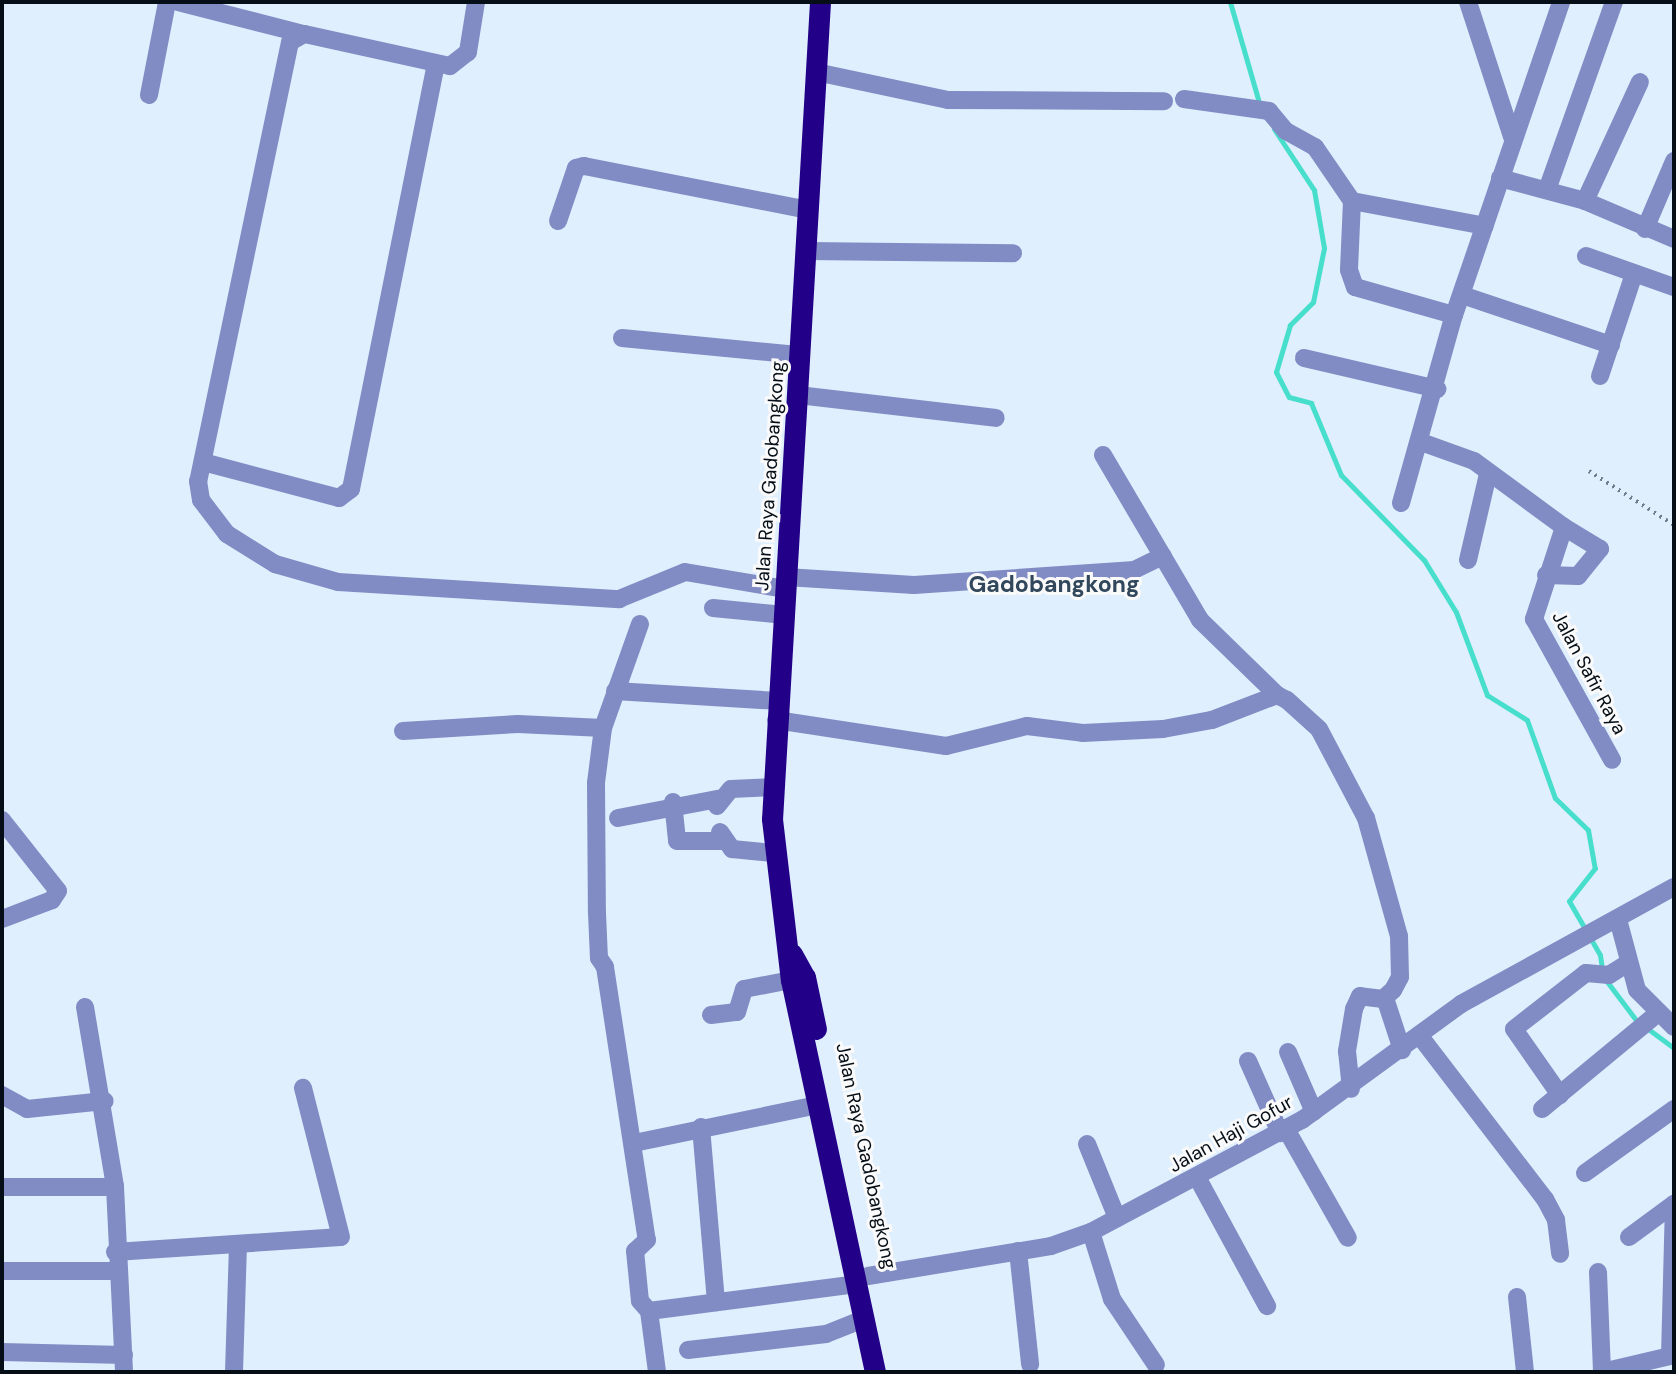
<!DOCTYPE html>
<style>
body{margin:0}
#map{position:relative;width:1676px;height:1374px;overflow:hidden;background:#dfeffe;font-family:"DM Sans",sans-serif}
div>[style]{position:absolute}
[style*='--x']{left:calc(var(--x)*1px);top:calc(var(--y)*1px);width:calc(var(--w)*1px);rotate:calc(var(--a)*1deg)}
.stream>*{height:5px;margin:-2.5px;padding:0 2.5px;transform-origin:2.5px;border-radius:2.5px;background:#48decc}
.path>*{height:3.5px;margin-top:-1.75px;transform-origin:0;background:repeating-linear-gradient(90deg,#707c88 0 2px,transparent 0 7px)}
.minor>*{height:18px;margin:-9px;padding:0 9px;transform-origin:9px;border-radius:9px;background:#828cc4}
.highway>*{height:21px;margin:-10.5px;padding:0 10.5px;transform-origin:10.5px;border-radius:10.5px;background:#220087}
span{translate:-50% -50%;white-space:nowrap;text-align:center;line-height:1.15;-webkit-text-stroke:6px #fafafa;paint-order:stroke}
.street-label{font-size:19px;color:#050e16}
.quarter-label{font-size:23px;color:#31475b;font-weight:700}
.frame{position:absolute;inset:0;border:4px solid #050e16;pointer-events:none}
</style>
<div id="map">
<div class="stream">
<i style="--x:1230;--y:2;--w:108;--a:73.9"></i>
<i style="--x:1274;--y:129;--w:73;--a:56.7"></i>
<i style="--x:1314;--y:190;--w:59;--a:80.2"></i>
<i style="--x:1324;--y:248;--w:55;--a:101.5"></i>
<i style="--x:1313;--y:302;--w:33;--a:135"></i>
<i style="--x:1290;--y:325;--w:49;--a:106.6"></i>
<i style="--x:1276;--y:372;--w:28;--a:63"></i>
<i style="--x:1289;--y:397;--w:23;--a:15"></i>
<i style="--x:1311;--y:403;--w:78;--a:67.4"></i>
<i style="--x:1341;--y:475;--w:119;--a:45.7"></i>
<i style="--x:1424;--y:560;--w:61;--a:58.4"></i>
<i style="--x:1456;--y:612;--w:89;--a:69.5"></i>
<i style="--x:1487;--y:695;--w:47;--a:32"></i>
<i style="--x:1527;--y:720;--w:83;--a:70.3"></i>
<i style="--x:1555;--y:798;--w:46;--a:44.1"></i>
<i style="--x:1588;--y:830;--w:39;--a:80"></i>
<i style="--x:1595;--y:868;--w:42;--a:128.2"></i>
<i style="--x:1569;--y:901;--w:62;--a:60.1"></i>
<i style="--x:1600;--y:955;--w:15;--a:82"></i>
<i style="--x:1605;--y:979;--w:51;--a:52.9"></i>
<i style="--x:1636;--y:1020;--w:47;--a:36.4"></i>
</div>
<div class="path">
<i style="--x:1589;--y:471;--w:101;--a:32.4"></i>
</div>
<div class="minor">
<i style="--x:178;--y:2;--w:130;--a:14.3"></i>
<i style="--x:476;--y:2;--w:51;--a:99.1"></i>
<i style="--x:468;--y:52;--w:23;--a:142"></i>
<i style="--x:450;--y:66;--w:149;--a:-167.6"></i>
<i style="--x:304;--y:34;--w:16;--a:150"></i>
<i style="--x:290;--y:42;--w:449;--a:101.8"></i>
<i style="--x:198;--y:481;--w:19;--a:81"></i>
<i style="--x:201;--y:500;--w:43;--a:52.6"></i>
<i style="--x:227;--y:534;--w:57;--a:32"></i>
<i style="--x:275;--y:564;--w:66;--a:15.9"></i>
<i style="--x:338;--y:582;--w:282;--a:3.5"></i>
<i style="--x:619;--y:599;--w:71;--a:-22.2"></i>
<i style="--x:685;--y:572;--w:101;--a:9.6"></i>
<i style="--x:1468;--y:2;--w:142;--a:71.9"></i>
<i style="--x:816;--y:72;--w:135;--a:12"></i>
<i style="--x:948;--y:100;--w:216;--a:0.3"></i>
<i style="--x:149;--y:95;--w:95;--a:-79"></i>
<i style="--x:1184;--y:99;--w:86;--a:8"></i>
<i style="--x:1269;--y:111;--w:26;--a:50"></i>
<i style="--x:1286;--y:131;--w:33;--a:29"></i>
<i style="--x:1315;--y:147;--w:65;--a:55.6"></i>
<i style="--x:1352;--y:201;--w:69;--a:92.5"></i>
<i style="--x:1349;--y:270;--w:18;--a:71"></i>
<i style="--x:1355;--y:287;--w:103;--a:15.8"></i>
<i style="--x:1500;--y:178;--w:88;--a:15.1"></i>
<i style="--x:1585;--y:201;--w:97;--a:23.1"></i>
<i style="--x:1547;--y:190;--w:200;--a:-70.4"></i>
<i style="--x:1352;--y:201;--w:135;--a:10.6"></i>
<i style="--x:1585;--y:201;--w:131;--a:-65.2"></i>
<i style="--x:558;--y:221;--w:56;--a:-71.2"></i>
<i style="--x:576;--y:168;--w:8;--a:-14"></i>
<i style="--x:584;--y:166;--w:228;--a:11.1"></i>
<i style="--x:1645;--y:229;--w:74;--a:-66.9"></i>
<i style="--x:806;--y:251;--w:207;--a:0.6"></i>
<i style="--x:1586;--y:256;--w:93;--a:19.4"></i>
<i style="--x:1465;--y:296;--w:154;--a:18.6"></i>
<i style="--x:622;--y:338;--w:179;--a:5.5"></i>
<i style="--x:1304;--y:358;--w:137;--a:13.1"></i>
<i style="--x:1600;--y:376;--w:108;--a:-71.6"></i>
<i style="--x:798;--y:395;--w:199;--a:6.6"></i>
<i style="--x:1421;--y:442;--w:56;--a:19.7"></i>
<i style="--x:1474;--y:461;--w:112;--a:36.3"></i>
<i style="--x:1564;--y:527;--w:97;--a:108.1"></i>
<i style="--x:1534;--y:619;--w:161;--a:61"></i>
<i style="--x:1103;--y:455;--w:191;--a:59.5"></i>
<i style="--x:1200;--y:620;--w:107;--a:44.2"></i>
<i style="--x:203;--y:462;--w:141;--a:14.8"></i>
<i style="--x:339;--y:498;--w:15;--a:-37"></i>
<i style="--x:351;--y:489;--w:432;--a:-78.7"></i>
<i style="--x:1401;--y:503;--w:195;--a:-74.3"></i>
<i style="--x:1454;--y:315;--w:331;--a:-71.1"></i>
<i style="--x:1468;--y:560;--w:88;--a:-76.9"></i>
<i style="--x:1546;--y:575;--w:32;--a:2"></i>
<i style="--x:1578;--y:576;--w:35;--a:-51"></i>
<i style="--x:1600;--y:549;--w:42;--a:-148.6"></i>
<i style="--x:786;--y:577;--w:128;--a:3.6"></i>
<i style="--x:914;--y:585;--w:221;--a:-3.9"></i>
<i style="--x:1134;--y:570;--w:32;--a:-26"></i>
<i style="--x:713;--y:608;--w:71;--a:5.6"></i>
<i style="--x:640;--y:624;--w:110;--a:109.6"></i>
<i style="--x:603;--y:728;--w:55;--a:97.3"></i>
<i style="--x:596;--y:783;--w:130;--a:89.6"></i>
<i style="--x:597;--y:913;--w:45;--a:87.5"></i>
<i style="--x:599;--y:958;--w:11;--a:56"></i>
<i style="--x:605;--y:967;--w:276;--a:81.3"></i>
<i style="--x:647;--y:1240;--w:16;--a:137"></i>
<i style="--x:635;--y:1251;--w:50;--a:84.3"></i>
<i style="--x:640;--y:1301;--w:13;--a:48"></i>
<i style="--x:649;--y:1311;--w:62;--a:82.5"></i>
<i style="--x:615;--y:691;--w:162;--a:3.5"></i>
<i style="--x:776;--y:720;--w:172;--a:8.7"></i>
<i style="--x:946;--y:746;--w:83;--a:-13.9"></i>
<i style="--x:1027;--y:726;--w:56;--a:7.1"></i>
<i style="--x:1083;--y:733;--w:80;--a:-2.9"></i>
<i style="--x:1163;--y:729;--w:50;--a:-10.4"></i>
<i style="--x:1212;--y:720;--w:70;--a:-21"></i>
<i style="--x:1277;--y:695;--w:11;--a:27"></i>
<i style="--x:1287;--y:700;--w:43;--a:42.2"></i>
<i style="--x:1319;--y:729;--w:101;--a:62.2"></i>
<i style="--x:1366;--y:818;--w:123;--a:74.4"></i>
<i style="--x:1399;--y:936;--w:41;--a:88.6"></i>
<i style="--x:1400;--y:977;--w:15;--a:118"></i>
<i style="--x:1393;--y:990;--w:13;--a:138"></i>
<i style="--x:1383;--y:999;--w:23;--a:-173"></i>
<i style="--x:1360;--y:996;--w:14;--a:115"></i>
<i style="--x:1354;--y:1009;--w:43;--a:99.5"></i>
<i style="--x:1347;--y:1051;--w:38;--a:84"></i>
<i style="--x:403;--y:731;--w:115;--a:-3.5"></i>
<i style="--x:518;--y:724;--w:85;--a:2.7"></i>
<i style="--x:673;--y:802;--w:39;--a:84"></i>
<i style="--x:677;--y:841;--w:47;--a:0"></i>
<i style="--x:717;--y:806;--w:22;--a:-51"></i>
<i style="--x:731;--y:789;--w:41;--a:-2.8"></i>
<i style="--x:618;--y:818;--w:102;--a:-10.8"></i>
<i style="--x:2;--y:820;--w:90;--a:51.7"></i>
<i style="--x:58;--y:891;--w:11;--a:124"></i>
<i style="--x:52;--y:900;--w:53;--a:159.2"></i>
<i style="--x:720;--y:832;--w:21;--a:55"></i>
<i style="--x:732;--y:849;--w:41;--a:5.6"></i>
<i style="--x:1619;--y:923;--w:69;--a:75"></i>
<i style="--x:1637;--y:990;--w:52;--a:45"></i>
<i style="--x:1385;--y:998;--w:55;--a:71.9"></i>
<i style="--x:85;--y:1007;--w:182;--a:80.5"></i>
<i style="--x:115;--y:1187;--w:185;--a:87.2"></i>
<i style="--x:711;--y:1015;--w:26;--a:-7"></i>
<i style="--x:737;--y:1012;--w:24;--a:-73"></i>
<i style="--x:744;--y:989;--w:48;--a:-10.8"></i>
<i style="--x:1419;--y:1035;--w:207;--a:52.5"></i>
<i style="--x:1545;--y:1199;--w:24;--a:62"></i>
<i style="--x:1556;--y:1220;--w:34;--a:83"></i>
<i style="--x:1288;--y:1052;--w:65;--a:66.6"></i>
<i style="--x:1248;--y:1061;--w:79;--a:66"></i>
<i style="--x:2;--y:1095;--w:29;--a:29"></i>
<i style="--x:27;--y:1109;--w:78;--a:-5.9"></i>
<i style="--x:1560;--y:1095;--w:80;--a:-124.9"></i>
<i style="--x:1514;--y:1029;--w:91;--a:-37.9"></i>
<i style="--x:1586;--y:973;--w:23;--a:5"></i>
<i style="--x:1609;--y:975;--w:19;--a:-32"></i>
<i style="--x:1542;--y:1109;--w:149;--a:-39.6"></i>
<i style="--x:701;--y:1127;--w:176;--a:85.1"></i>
<i style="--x:1286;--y:1129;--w:125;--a:60.4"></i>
<i style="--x:634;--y:1143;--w:188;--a:-11.7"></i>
<i style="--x:1087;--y:1144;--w:80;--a:67.9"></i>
<i style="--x:1585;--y:1173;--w:110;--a:-35.7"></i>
<i style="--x:1197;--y:1177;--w:147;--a:61.5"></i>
<i style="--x:2;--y:1187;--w:113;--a:0"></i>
<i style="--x:1091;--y:1232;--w:70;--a:72.6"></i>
<i style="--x:1112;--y:1299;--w:79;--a:56.3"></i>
<i style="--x:1629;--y:1237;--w:56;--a:-36.3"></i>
<i style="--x:1018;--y:1251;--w:114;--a:83.9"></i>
<i style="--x:115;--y:1252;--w:226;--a:-3.8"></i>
<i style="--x:341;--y:1237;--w:154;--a:-104.3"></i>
<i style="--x:2;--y:1271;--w:114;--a:0"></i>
<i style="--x:1598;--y:1272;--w:100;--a:87.7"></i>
<i style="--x:868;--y:1276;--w:185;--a:-9.3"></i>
<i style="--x:1051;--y:1246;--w:42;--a:-19.3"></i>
<i style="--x:1091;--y:1232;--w:239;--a:-28"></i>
<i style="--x:1302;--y:1120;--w:197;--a:-36.1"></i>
<i style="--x:1461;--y:1004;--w:243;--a:-28.8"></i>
<i style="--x:1517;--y:1297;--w:75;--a:83.9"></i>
<i style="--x:649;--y:1311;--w:209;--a:-7.4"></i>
<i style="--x:688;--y:1350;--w:139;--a:-6.6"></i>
<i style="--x:826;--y:1334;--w:41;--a:-21.5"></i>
<i style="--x:2;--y:1352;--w:122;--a:1.4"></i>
<i style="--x:234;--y:1372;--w:124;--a:-88.2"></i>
<i style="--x:1602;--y:1372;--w:70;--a:-13.2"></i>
<i style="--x:1670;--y:1356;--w:152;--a:-88.5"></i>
</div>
<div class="highway">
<i style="--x:820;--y:2;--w:818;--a:93.36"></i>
<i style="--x:772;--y:819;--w:162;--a:83.3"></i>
<i style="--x:791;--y:980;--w:401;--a:77.9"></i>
<i style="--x:792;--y:954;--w:26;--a:61"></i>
<i style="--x:805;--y:977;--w:53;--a:78.1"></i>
</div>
<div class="street-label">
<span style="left:770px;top:476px;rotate:-86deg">Jalan Raya Gadobangkong</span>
<span style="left:1589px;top:673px;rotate:62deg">Jalan Safir Raya</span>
<span style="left:1231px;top:1134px;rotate:-29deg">Jalan Haji Gofur</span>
<span style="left:866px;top:1156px;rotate:78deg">Jalan Raya Gadobangkong</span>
</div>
<div class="quarter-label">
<span style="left:1054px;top:584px">Gadobangkong</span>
</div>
<div class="frame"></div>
</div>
